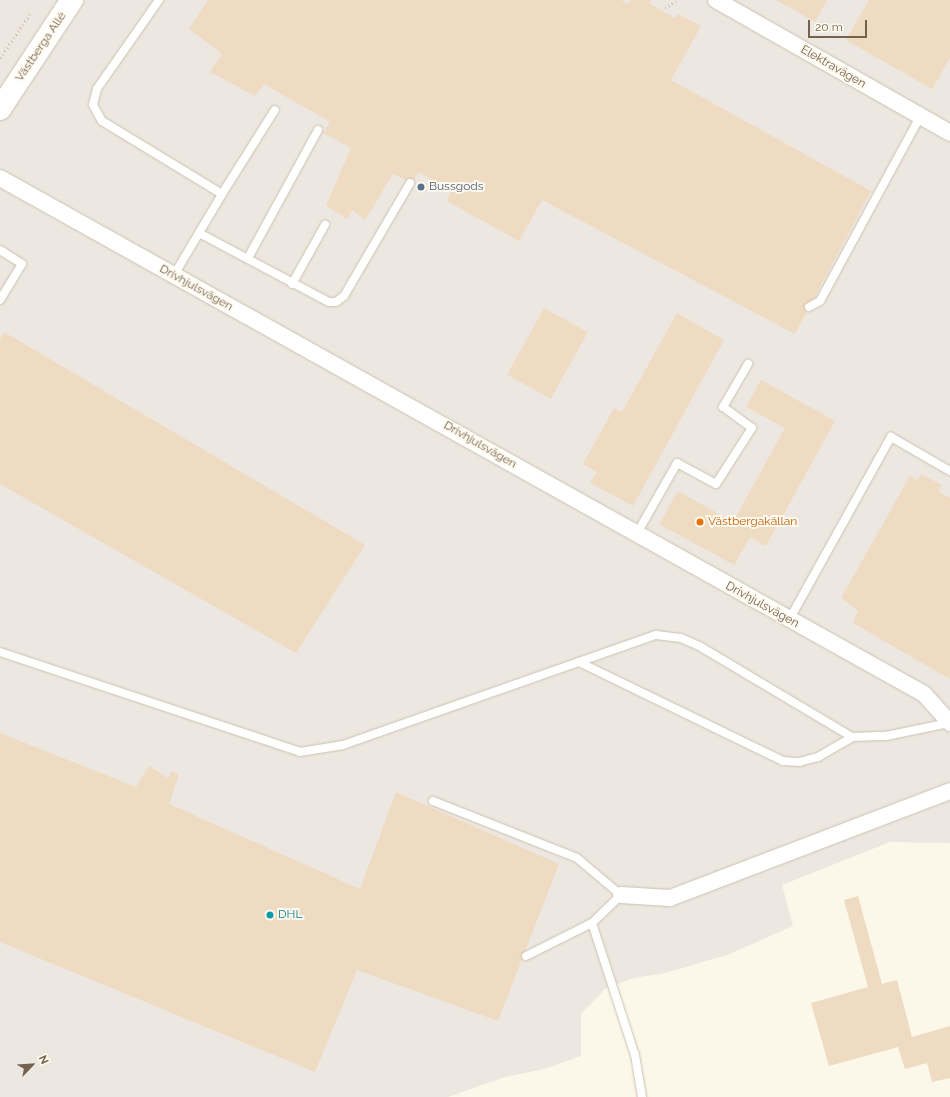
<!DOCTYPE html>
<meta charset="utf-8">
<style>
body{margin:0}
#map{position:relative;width:950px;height:1097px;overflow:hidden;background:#fbf7e9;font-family:Raleway,sans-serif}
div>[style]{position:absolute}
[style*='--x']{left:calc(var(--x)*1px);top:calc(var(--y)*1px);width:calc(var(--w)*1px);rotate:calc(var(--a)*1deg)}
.industrial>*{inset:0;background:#ece8e1}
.building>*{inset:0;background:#efdac2;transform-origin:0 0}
.path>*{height:2.5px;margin-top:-1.25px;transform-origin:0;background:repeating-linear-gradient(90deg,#d4bea5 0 1px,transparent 0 4px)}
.roads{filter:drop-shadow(0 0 1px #cdc0af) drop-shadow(0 0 1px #cdc0af)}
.lane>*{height:8px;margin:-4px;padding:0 4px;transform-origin:4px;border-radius:4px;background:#fff}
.street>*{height:16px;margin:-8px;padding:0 8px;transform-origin:8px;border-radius:8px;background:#fff}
.secondary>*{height:22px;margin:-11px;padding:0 11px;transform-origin:11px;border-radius:11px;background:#fff}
.dots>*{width:11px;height:11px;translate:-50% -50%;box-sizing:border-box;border:2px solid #fefaef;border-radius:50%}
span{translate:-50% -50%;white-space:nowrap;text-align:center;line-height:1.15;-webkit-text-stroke:4px #fefaef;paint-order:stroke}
.street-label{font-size:12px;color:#74614e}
.service-label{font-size:12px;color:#4e5e75}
.left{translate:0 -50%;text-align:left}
.food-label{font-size:12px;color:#c56008}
.culture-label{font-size:12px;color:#0d838f}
.north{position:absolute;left:12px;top:1045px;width:40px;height:40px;-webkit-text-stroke:3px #fefaef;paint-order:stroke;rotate:65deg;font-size:11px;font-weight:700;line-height:16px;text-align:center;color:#74614e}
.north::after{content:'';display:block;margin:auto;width:14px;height:18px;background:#74614e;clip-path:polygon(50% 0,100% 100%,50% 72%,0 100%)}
.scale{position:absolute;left:808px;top:20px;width:59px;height:18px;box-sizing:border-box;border:2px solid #74614e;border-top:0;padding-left:5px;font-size:12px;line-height:14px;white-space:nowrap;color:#74614e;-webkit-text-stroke:3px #fefaef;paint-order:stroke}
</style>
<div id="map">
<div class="industrial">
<i style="clip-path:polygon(0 0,950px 0,950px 843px,890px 842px,782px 885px,793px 926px,727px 955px,665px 973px,634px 978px,606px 988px,581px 1014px,581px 1056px,544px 1069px,505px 1077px,448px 1097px,0 1097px)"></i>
</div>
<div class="building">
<i style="clip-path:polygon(208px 0,621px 0,628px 4px,631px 0,651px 0,649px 3px,675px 18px,678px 14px,701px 26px,671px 80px,871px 191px,795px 334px,542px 200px,519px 241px,447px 201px,451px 191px,419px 172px,412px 183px,393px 174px,365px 220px,352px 210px,347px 219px,326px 206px,351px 148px,323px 133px,330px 122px,264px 84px,255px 96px,210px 72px,222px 54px,189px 29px)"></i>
<i style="clip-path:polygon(776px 0,827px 0,815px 22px)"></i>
<i style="clip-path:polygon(869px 0,950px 0,950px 58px,932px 89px,846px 40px)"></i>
<i style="left:544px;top:308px;width:50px;height:76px;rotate:29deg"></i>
<i style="clip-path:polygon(677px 313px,724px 340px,633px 506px,590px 483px,597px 472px,583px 464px,614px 408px,622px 412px)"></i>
<i style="clip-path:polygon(4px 332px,365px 545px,296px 653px,0 484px,0 339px)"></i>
<i style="clip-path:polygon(761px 380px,835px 421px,766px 546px,750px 537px,734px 565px,659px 524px,678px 491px,733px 522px,785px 428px,746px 407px)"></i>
<i style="clip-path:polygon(921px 474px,942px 485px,938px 491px,950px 498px,950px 679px,853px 623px,858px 611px,841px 598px,910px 476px,917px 480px)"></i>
<i style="clip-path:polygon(0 733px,136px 787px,149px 766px,168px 778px,171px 771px,179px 774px,169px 804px,360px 889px,396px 792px,559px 864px,498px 1021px,357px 970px,315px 1072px,0 942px)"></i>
<i style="clip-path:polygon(858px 896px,882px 984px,897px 980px,912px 1037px,950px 1026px,950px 1078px,932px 1082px,927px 1063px,905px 1069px,898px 1047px,829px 1066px,811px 1003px,868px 987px,844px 900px)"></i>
</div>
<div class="path">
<i style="--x:665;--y:8;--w:13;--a:-32"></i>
<i style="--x:0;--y:58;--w:53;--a:-55.7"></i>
</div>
<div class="roads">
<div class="lane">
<i style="--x:159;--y:0;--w:108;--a:124.9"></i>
<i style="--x:97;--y:89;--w:16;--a:104"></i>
<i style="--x:93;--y:105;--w:18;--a:61"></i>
<i style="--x:102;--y:121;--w:140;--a:31.3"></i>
<i style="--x:222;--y:194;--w:99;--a:-57.8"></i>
<i style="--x:199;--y:233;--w:147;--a:28"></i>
<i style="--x:329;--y:302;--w:7;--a:0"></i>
<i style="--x:336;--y:302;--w:10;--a:-37"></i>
<i style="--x:344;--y:296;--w:131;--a:-59.7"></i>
<i style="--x:0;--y:250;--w:26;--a:32"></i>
<i style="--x:22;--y:264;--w:42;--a:121.4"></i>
<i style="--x:248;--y:258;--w:146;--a:-61.3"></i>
<i style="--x:174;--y:275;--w:94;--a:-59.3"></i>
<i style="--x:292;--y:284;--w:68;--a:-60.8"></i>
<i style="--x:809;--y:307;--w:13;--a:-29"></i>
<i style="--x:820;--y:301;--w:209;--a:-61.5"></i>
<i style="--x:636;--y:535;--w:83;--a:-60.3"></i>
<i style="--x:677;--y:463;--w:44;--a:28.3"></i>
<i style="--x:716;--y:484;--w:67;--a:-57.3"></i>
<i style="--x:752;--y:428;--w:36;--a:-144"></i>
<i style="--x:723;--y:407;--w:50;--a:-59.8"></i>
<i style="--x:789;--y:620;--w:210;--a:-60.9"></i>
<i style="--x:891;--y:437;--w:68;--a:30"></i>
<i style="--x:0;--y:652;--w:316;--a:18.4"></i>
<i style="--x:300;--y:752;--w:44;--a:-9.2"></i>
<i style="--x:343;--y:745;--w:332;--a:-19.4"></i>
<i style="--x:656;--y:635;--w:25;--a:7"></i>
<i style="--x:681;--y:638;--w:22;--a:24"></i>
<i style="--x:701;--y:647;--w:176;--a:30.8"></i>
<i style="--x:852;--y:737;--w:34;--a:-2"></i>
<i style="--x:886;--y:736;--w:64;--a:-11.7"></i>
<i style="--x:579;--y:662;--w:227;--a:25.9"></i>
<i style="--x:783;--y:761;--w:16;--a:4"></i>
<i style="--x:799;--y:762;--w:20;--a:-15"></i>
<i style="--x:818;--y:757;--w:39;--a:-30"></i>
<i style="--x:433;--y:801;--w:155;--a:21.6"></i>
<i style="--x:577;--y:858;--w:57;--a:40.1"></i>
<i style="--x:621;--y:895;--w:40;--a:136"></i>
<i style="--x:592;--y:923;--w:139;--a:72"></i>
<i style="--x:635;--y:1055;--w:43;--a:80.5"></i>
<i style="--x:526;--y:956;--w:74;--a:-26.6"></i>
</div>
<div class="street">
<i style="--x:716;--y:0;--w:269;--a:29.6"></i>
<i style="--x:0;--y:178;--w:1058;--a:29.18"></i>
<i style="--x:924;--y:694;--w:39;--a:48"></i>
<i style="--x:621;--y:895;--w:49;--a:3.5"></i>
<i style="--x:670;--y:898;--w:300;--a:-20.9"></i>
</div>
<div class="secondary">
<i style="--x:0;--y:109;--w:131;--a:-56.6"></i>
</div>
</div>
<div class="dots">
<i style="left:421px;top:187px;background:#5c6f8a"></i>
<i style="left:700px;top:522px;background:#e8710a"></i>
<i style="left:270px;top:915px;background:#0f9aa8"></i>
</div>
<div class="street-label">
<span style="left:41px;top:47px;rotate:-56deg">Västberga Allé</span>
<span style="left:833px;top:67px;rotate:30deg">Elektravägen</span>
<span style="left:196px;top:288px;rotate:29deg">Drivhjulsvägen</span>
<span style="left:480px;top:445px;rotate:30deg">Drivhjulsvägen</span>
<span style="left:762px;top:605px;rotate:29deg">Drivhjulsvägen</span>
</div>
<div class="service-label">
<span class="left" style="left:429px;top:187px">Bussgods</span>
</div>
<div class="food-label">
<span class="left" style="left:708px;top:522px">Västbergakällan</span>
</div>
<div class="culture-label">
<span class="left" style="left:278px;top:915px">DHL</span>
</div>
<div class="north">N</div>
<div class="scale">20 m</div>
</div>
